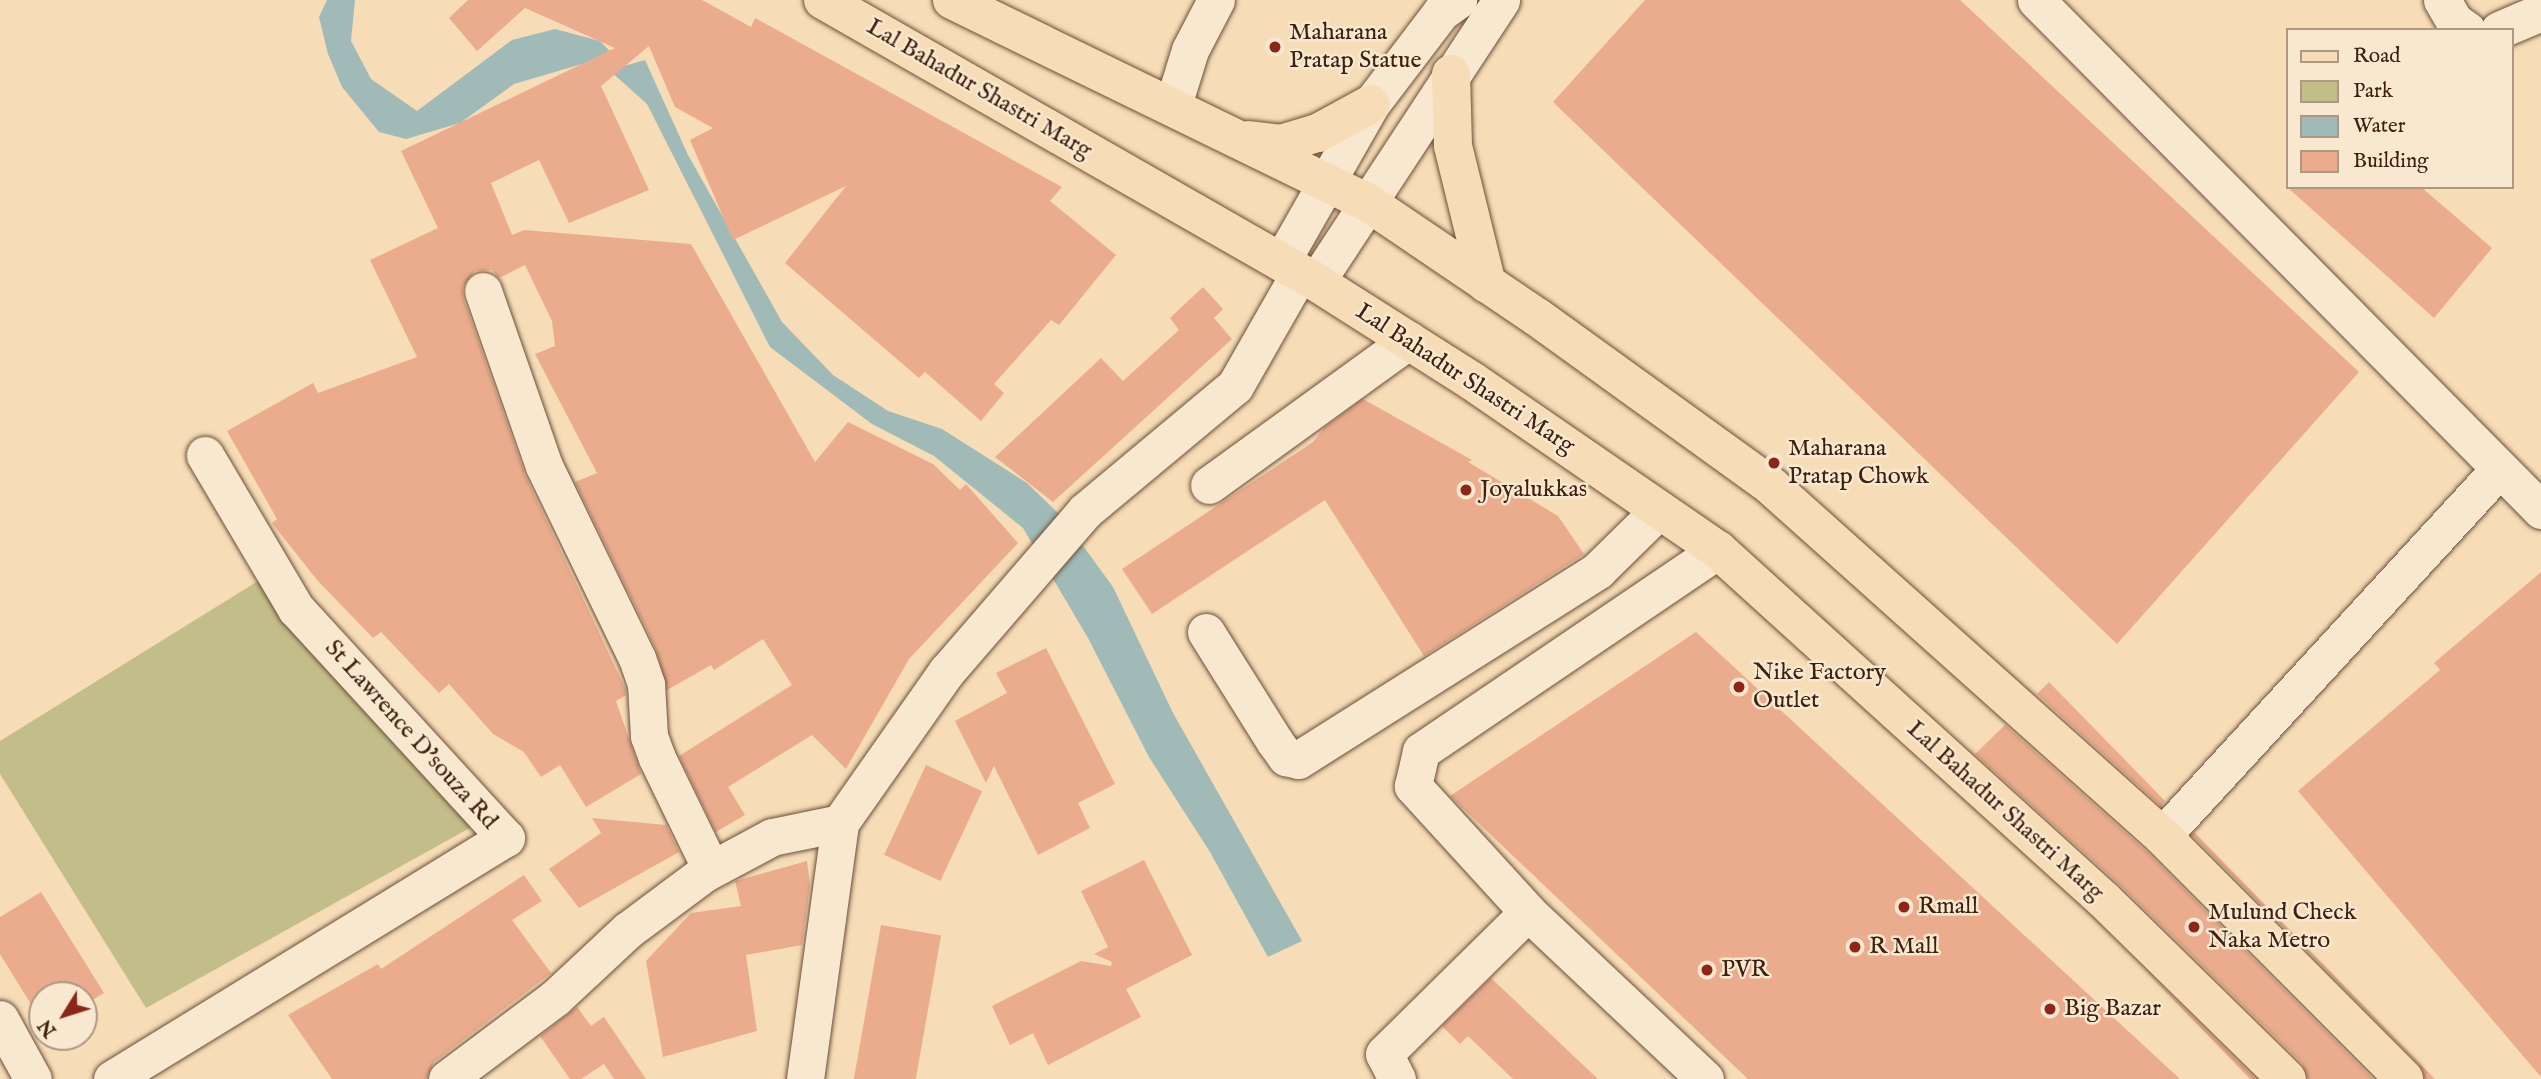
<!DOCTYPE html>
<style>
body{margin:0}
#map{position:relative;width:2541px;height:1079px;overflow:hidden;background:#f6dcb7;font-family:"IM FELL English",serif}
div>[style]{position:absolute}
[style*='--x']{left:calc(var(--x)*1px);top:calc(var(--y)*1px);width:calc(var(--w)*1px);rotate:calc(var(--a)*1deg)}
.green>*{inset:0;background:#c3be89}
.water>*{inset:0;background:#9fbab7}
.building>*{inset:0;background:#ebac8e;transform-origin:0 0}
.roads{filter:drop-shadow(0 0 2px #6d4f38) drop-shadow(0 0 2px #6d4f38)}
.minor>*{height:37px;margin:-18.5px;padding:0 18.5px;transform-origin:18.5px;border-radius:18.5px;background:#f9e8d0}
.major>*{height:38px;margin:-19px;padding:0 19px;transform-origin:19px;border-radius:19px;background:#f6dcb7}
.dots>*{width:19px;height:19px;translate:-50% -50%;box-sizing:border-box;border:4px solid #f9e8d0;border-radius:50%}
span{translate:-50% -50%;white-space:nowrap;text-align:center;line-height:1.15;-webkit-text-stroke:5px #f9e8d0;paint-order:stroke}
.poi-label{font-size:24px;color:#3f200e}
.left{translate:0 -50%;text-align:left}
.street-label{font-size:24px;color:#3f200e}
.legend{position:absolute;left:2286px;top:28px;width:228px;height:161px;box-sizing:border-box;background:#f9e8d0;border:2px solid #af9882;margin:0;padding:9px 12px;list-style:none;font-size:21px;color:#3f200e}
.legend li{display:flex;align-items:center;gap:14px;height:35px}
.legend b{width:35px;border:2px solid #af9882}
.north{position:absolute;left:28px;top:981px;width:70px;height:70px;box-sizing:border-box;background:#f9e8d0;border:2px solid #af9882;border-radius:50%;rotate:232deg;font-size:19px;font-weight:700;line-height:28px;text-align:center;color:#3f200e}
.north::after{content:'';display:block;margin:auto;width:24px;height:32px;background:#8f2418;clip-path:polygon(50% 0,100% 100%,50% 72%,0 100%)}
</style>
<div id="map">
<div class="green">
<i style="clip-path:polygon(258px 581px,477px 824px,146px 1008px,0 774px,0 741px)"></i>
</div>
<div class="water">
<i style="clip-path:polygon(327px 0,355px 0,351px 41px,371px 79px,417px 111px,512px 40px,555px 29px,600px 41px,624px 66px,645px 60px,688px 155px,782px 322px,833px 375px,888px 411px,942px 429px,1027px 483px,1062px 517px,1113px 587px,1173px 713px,1302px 941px,1268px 957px,1210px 852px,1149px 757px,1088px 638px,1023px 528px,934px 456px,872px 424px,770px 347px,647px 104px,609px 70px,582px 64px,514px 84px,460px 123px,406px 139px,379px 132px,342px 87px,328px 54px,319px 17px)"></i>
</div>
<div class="building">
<i style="clip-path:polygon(468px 0,702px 0,751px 27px,755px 18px,1062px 187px,1050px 201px,1116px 255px,1059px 325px,1051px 320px,994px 384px,1004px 393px,981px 421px,925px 372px,919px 378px,785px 263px,846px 186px,733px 240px,690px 140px,713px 128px,675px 107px,649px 46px,601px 86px,649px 190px,569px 223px,539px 160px,491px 183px,512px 235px,524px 230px,691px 244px,815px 462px,848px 422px,933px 464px,960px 490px,966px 484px,1018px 543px,909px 659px,846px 769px,812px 735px,728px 787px,745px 815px,716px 832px,679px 756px,792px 685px,763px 639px,714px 670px,711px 665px,667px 690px,656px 649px,575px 482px,597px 473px,535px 354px,555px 346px,552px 321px,525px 265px,499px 278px,492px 270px,475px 271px,463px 286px,463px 297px,525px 475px,625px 688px,626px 695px,616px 701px,641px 774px,586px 807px,560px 765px,541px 777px,524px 752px,493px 734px,449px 684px,439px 693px,381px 632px,373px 638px,317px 580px,272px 523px,277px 519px,227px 431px,313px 383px,318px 393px,417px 357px,370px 260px,438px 228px,401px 151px,615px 48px,525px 8px,477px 51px,449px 18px)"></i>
<i style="clip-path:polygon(1645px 0,1960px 0,2359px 372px,2117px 644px,1553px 102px)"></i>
<i style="clip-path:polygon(2287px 187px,2421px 187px,2492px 248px,2434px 318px)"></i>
<i style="clip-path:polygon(1203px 287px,1223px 309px,1214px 318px,1232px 339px,1053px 502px,995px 457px,1101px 358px,1123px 381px,1179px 330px,1170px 318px)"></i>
<i style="clip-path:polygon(1363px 399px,1472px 460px,1468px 462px,1558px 516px,1584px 554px,1424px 656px,1325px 500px,1152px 614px,1122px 569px,1313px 442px,1325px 427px)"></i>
<i style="clip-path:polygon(2541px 572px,2541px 1077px,2298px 791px,2440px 670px,2434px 663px)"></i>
<i style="clip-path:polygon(1696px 632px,2180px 1079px,1748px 1079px,1450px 796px)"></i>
<i style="clip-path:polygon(1046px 648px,1115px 784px,1078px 803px,1090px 828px,1038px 855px,994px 766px,986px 783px,955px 721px,1007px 693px,996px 673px)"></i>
<i style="clip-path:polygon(2049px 682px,2165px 801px,2161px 806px,2037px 694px)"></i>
<i style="clip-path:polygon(2005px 725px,2147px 852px,2373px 1079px,2308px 1079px,2302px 1063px,2119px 884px,1975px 754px)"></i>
<i style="left:926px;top:765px;width:62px;height:99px;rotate:25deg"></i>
<i style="clip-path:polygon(592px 818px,666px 825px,679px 852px,579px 908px,549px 869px,601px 833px)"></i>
<i style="clip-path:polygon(2194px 832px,2435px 1079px,2425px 1079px,2419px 1064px,2192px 835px)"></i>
<i style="clip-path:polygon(1144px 860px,1192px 955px,1126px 989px,1141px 1017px,1048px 1065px,1033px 1033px,1010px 1045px,992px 1006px,1081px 961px,1111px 966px,1112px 962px,1094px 954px,1108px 947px,1081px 891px)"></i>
<i style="clip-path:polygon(807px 861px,810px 885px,802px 945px,746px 955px,757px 1031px,663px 1057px,646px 961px,691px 913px,741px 906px,735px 881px)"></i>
<i style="clip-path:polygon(524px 875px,542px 901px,512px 920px,551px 973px,434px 1062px,426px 1079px,332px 1079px,288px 1015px,378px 964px,381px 969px)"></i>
<i style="clip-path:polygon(41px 892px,104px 993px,84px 1005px,84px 995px,42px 995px,42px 1022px,0 954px,0 917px)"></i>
<i style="left:881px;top:925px;width:61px;height:157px;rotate:10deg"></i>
<i style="clip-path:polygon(2143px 968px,2256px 1079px,2250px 1079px)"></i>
<i style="clip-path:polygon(1491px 978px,1598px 1079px,1513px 1079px,1468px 1036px,1460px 1044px,1442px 1026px)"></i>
<i style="clip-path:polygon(577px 1007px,591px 1026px,604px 1017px,646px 1079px,614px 1079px,604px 1064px,581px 1079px,570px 1079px,540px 1036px)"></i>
</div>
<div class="roads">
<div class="minor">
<i style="--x:2036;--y:0;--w:718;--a:45.28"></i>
<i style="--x:2442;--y:0;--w:24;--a:60"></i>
<i style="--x:2454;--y:21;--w:16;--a:35"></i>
<i style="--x:2499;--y:30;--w:46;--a:-23.2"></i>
<i style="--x:1173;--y:105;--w:58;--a:-72.8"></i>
<i style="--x:1190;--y:50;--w:56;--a:-62.5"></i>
<i style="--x:1281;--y:262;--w:182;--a:-60.3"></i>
<i style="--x:1371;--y:104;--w:116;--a:-52.7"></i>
<i style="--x:1441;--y:12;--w:21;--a:-35"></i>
<i style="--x:1316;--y:282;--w:337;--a:-56.7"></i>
<i style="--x:483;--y:291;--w:185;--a:70.8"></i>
<i style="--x:544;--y:466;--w:213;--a:64.2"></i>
<i style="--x:637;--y:658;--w:28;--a:71"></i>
<i style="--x:646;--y:684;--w:52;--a:86.7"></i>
<i style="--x:649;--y:736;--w:23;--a:70"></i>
<i style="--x:657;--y:758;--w:123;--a:64.1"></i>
<i style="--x:1209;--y:485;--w:247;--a:-35.9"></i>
<i style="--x:1206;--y:632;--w:130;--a:57.9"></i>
<i style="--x:1275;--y:742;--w:19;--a:54"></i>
<i style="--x:1286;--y:757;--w:12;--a:14"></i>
<i style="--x:1298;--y:760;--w:355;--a:-32.3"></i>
<i style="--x:1598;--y:570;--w:86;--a:-44.5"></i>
<i style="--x:2162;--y:836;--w:498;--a:-47.4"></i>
<i style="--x:0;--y:1019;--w:68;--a:61.2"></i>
<i style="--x:112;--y:1079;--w:462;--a:-31.5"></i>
<i style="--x:506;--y:838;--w:311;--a:-132.5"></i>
<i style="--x:296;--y:609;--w:179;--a:-120.6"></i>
<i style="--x:447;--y:1079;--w:135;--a:-36.9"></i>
<i style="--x:555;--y:998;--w:100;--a:-43"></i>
<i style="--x:628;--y:930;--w:94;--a:-36.7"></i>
<i style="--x:703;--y:874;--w:78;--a:-28.2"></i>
<i style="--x:772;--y:837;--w:69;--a:-11.6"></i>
<i style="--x:805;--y:1079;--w:258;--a:-82.2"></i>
<i style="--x:840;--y:823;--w:186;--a:-54.9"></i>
<i style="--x:947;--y:671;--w:211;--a:-49.2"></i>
<i style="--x:1085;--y:511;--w:195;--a:-39.8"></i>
<i style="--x:1235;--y:386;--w:131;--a:-60.3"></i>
<i style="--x:1397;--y:1079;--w:28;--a:-117"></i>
<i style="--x:1384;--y:1054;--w:202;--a:-44.6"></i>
<i style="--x:1705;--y:1079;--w:243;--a:-136.7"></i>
<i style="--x:1528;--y:912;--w:171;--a:-132.4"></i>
<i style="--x:1413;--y:786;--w:36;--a:-77"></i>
<i style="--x:1421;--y:751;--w:359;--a:-34.1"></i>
</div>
<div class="major">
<i style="--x:823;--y:0;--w:568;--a:29.77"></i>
<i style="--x:1316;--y:282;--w:185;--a:32.4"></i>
<i style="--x:1472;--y:381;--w:298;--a:34.5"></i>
<i style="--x:1718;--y:550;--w:521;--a:42.2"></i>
<i style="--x:2104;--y:900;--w:256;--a:44.4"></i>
<i style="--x:952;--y:0;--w:462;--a:26"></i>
<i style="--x:1367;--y:202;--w:205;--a:34.1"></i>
<i style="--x:1537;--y:317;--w:289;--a:35.8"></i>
<i style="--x:1771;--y:486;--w:525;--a:41.83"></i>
<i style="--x:2162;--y:836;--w:343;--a:45.1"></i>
<i style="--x:1451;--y:74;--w:72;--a:88.4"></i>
<i style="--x:1453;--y:146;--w:142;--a:76.2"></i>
<i style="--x:1249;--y:140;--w:32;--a:7"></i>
<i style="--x:1281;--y:144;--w:39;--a:-17"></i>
<i style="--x:1318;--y:133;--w:60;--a:-28.7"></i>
</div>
</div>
<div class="dots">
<i style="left:1275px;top:47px;background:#8f2418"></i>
<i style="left:1774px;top:463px;background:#8f2418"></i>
<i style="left:1466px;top:490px;background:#8f2418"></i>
<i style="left:1739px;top:687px;background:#8f2418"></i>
<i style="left:1904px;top:907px;background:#8f2418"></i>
<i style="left:2194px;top:927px;background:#8f2418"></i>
<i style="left:1855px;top:947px;background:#8f2418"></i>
<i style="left:1707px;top:970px;background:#8f2418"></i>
<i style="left:2050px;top:1009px;background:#8f2418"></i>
</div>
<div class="poi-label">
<span class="left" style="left:1289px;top:47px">Maharana<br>Pratap Statue</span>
<span class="left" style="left:1788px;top:463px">Maharana<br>Pratap Chowk</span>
<span class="left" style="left:1480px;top:490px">Joyalukkas</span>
<span class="left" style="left:1753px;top:687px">Nike Factory<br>Outlet</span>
<span class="left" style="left:1918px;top:907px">Rmall</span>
<span class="left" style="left:2208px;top:927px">Mulund Check<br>Naka Metro</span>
<span class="left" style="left:1869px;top:947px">R Mall</span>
<span class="left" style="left:1721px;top:970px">PVR</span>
<span class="left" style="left:2064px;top:1009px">Big Bazar</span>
</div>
<div class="street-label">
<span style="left:979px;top:89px;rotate:30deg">Lal Bahadur Shastri Marg</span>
<span style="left:1465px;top:379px;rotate:33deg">Lal Bahadur Shastri Marg</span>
<span style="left:411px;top:735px;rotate:48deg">St Lawrence D'souza Rd</span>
<span style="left:2005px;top:811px;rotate:42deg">Lal Bahadur Shastri Marg</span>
</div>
<ul class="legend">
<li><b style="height:9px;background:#f6dcb7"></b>Road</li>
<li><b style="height:19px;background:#c3be89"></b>Park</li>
<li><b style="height:19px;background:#9fbab7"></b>Water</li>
<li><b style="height:19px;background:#ebac8e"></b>Building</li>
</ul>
<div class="north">N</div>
</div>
